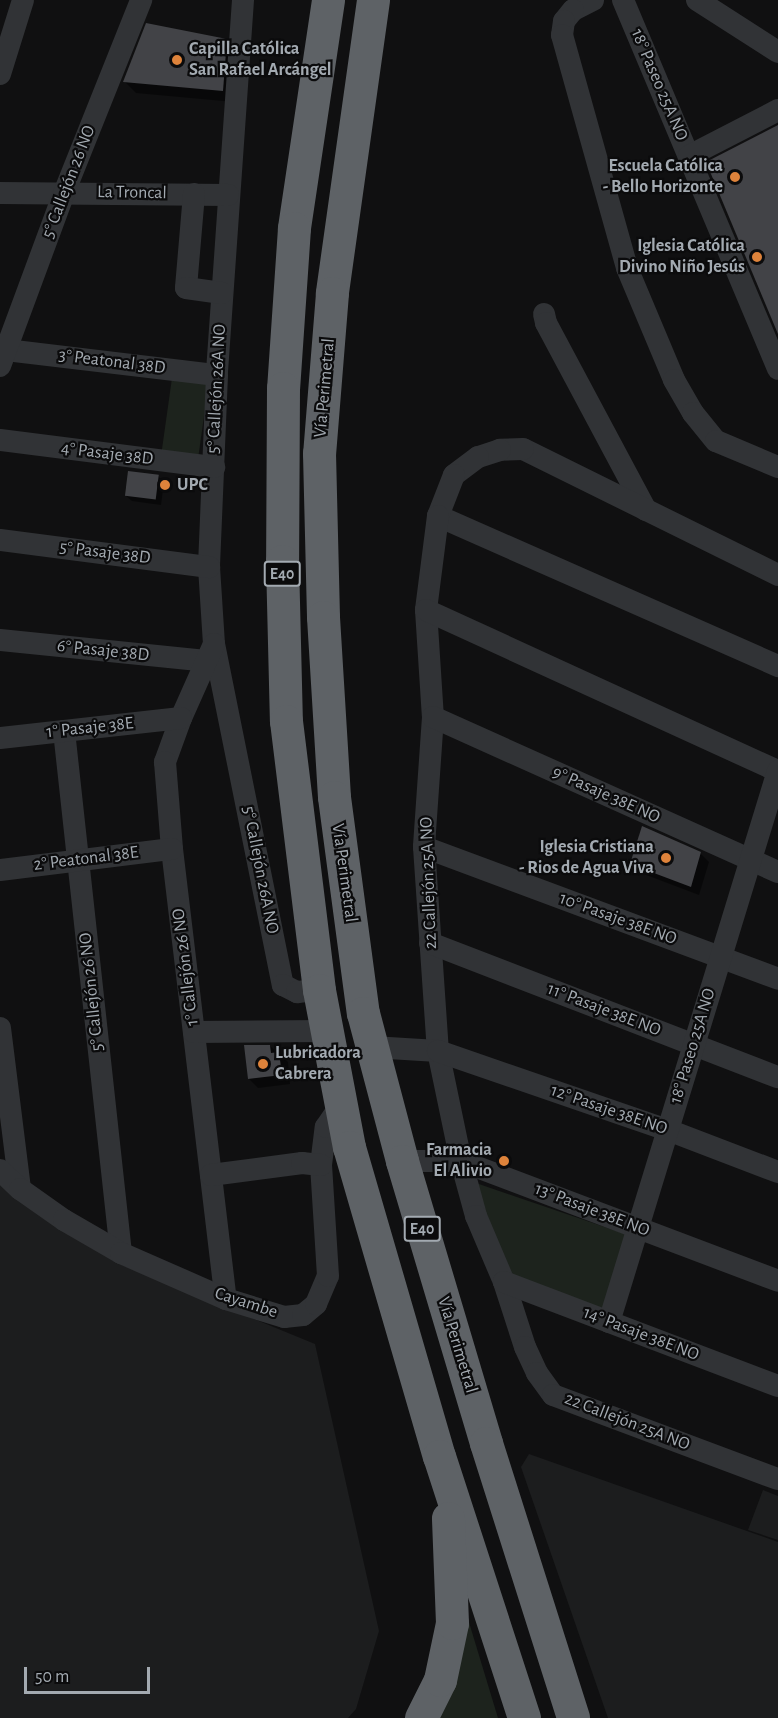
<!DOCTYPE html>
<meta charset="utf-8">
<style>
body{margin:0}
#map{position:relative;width:778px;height:1718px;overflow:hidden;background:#101011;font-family:"Alegreya Sans",sans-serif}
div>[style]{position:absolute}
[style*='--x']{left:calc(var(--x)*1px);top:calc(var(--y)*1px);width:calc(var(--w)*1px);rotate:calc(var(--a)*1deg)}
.built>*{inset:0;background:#1c1d1e}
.green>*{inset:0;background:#1d231d;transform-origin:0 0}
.shadow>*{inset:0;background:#0007}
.building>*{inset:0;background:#424347;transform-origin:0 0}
.minor>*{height:22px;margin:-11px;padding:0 11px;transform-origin:11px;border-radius:11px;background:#313336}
.highway>*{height:33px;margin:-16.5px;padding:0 16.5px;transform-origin:16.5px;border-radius:16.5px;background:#5e6266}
.dots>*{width:16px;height:16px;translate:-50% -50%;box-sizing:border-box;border:3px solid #0b0b0c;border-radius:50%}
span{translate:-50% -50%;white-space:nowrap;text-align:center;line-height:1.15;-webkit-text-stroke:4.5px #0b0b0c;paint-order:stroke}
.shield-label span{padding:2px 4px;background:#0b0b0c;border:2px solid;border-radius:4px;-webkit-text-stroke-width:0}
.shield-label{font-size:16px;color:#a3aab1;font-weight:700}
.poi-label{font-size:18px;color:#a3aab1;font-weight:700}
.left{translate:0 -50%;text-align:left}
.right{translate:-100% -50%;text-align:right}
.street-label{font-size:18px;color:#a3aab1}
.scale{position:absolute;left:24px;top:1667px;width:126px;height:27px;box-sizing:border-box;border:3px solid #a3aab1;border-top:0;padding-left:8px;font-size:18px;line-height:21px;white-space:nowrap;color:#a3aab1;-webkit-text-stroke:4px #0b0b0c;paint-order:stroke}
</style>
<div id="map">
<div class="built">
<i style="clip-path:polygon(0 1182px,122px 1265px,315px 1344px,379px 1631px,356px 1709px,348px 1718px,0 1718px)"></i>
<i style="clip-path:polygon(529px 1454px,778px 1542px,778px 1718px,608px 1718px,521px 1467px)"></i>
<i style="clip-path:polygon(763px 1490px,778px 1496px,778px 1540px,748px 1530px)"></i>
</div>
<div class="green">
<i style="left:172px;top:378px;width:37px;height:77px;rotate:8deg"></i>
<i style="clip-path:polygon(476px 1183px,631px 1236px,608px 1313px,508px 1278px)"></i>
<i style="clip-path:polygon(468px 1619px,498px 1718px,437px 1718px)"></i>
</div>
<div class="shadow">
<i style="clip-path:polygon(226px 40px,238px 52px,234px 102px,136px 93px,125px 82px)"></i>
<i style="clip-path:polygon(158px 476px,164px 482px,161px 505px,132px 501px,126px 496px)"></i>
<i style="clip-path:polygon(700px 853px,709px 862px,699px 895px,641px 873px,632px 864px)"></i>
<i style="clip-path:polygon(270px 1046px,288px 1062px,290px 1084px,258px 1088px,249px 1079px)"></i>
</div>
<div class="building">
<i style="clip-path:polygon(146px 23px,227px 39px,223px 91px,123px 82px)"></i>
<i style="clip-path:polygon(778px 125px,778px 334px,706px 162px)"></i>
<i style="left:128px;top:471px;width:31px;height:25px;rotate:7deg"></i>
<i style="clip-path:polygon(642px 826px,701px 852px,691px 887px,630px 864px)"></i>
<i style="clip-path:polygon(244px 1045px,270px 1045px,271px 1053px,279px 1052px,282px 1075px,248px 1079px)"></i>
</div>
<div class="minor">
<i style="--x:243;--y:0;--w:376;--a:94"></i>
<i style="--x:217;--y:375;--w:192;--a:92.4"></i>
<i style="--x:209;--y:567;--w:77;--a:86.3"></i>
<i style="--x:214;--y:644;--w:348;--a:78.6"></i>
<i style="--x:283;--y:985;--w:16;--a:27"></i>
<i style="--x:297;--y:992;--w:22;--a:-5"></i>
<i style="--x:593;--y:0;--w:22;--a:153"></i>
<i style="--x:573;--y:10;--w:14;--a:129"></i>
<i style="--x:564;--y:21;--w:14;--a:98"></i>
<i style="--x:562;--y:35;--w:242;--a:74.4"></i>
<i style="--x:627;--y:268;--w:121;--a:67.2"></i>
<i style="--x:674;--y:380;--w:38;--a:60"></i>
<i style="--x:693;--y:413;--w:36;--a:51"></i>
<i style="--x:716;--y:441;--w:67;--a:22.8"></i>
<i style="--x:623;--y:0;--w:400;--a:67.2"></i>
<i style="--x:697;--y:0;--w:96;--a:32.7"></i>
<i style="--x:0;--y:74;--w:77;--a:-72.7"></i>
<i style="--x:689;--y:156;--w:100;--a:-27.3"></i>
<i style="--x:0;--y:193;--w:228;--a:0.5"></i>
<i style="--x:194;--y:194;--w:94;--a:94.9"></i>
<i style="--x:186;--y:288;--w:36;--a:8"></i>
<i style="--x:544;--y:314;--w:9;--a:77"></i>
<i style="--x:546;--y:323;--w:212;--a:61.9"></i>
<i style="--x:6;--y:350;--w:212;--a:6.8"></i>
<i style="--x:0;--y:366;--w:184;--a:-69.7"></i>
<i style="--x:64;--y:193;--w:208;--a:-68.2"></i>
<i style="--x:0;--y:440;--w:216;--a:7.2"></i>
<i style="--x:438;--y:516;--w:372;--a:23.8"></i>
<i style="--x:0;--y:540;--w:211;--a:7.4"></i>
<i style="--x:778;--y:575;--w:284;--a:-153.7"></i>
<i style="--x:523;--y:449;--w:23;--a:178"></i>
<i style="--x:500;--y:450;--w:23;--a:162"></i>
<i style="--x:478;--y:457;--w:30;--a:143"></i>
<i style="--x:454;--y:475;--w:44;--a:111.3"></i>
<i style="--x:438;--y:516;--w:95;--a:97.3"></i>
<i style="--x:426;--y:610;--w:107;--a:86.3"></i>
<i style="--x:433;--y:717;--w:130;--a:94"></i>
<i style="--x:424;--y:847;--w:204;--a:86.1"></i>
<i style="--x:438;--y:1051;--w:112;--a:78.2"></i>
<i style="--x:461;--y:1161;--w:57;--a:74.7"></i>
<i style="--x:476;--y:1216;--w:72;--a:67"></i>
<i style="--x:504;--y:1282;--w:68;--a:72.1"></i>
<i style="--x:525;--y:1347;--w:29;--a:65"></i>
<i style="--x:537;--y:1373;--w:27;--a:54"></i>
<i style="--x:553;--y:1395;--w:240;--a:20.5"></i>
<i style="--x:426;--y:610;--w:387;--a:24.6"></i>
<i style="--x:0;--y:640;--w:207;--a:5.8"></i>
<i style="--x:214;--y:644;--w:81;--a:114"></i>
<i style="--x:181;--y:718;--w:47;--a:110"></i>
<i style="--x:165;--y:762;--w:87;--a:85.4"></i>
<i style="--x:172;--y:849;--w:453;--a:83.2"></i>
<i style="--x:433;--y:717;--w:378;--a:24.2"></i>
<i style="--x:64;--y:731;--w:525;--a:83.77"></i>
<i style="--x:0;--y:738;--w:182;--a:-6.3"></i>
<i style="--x:424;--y:847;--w:378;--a:20.4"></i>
<i style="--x:0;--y:870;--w:173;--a:-7"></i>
<i style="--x:430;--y:943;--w:373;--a:21.1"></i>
<i style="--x:0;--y:1028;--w:162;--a:82.9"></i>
<i style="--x:194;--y:1032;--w:133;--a:-0.4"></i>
<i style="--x:372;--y:1047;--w:66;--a:3.5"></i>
<i style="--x:438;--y:1051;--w:243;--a:19"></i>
<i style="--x:668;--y:1130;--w:118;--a:20.9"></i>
<i style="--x:402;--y:1161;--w:59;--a:0"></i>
<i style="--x:461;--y:1161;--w:339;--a:20.7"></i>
<i style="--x:0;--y:1170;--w:28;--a:44"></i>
<i style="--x:20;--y:1189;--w:54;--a:35.2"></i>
<i style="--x:64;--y:1220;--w:66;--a:30.1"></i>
<i style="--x:121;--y:1253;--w:115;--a:23.7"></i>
<i style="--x:226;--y:1299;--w:61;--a:17.2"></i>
<i style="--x:284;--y:1317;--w:19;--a:-6"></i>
<i style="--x:303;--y:1315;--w:17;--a:-40"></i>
<i style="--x:316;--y:1304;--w:30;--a:-67"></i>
<i style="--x:328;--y:1276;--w:111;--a:-93.6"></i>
<i style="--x:321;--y:1165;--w:38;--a:-83"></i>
<i style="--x:326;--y:1127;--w:27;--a:-56"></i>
<i style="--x:211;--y:1175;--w:92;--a:-7.5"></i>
<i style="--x:302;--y:1163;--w:19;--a:6"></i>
<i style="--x:504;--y:1282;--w:293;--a:20.8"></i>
<i style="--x:609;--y:1322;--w:576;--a:-72.95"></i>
</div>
<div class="highway">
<i style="--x:328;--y:0;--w:231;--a:98.5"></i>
<i style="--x:294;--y:228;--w:160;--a:93.9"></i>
<i style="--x:283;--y:388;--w:173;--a:90.3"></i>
<i style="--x:282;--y:561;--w:160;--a:88.6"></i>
<i style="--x:286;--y:721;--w:271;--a:83"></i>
<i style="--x:319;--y:990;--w:160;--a:79.2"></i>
<i style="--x:349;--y:1147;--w:322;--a:73.8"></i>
<i style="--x:439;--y:1456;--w:275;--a:72"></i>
<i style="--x:373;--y:0;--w:296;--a:98"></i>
<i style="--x:332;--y:293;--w:161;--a:94.6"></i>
<i style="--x:319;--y:453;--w:164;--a:88.6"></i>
<i style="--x:323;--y:617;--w:180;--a:86.5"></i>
<i style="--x:334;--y:797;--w:218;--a:82.4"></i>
<i style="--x:363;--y:1013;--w:153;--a:75.2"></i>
<i style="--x:402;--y:1161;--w:294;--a:73.4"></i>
<i style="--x:486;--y:1443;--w:288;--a:72.4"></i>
<i style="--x:421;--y:1718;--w:42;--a:-63.4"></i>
<i style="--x:440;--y:1680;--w:58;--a:-78.1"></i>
<i style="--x:452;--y:1623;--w:105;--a:-92.2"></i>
</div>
<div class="dots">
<i style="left:177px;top:60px;background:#de833b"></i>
<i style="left:735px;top:177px;background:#de833b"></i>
<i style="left:757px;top:257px;background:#de833b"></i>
<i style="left:165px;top:485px;background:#de833b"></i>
<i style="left:666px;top:858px;background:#de833b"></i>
<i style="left:263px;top:1064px;background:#de833b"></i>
<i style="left:504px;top:1161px;background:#de833b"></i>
</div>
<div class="shield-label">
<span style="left:282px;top:574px">E40</span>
<span style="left:422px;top:1229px">E40</span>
</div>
<div class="poi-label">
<span class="left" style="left:189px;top:60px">Capilla Católica<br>San Rafael Arcángel</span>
<span class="right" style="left:723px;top:177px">Escuela Católica<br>- Bello Horizonte</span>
<span class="right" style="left:745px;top:257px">Iglesia Católica<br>Divino Niño Jesús</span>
<span class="left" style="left:177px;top:485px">UPC</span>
<span class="right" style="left:654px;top:858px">Iglesia Cristiana<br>- Rios de Agua Viva</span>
<span class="left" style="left:275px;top:1064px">Lubricadora<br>Cabrera</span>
<span class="right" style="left:492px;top:1161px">Farmacia<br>El Alivio</span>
</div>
<div class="street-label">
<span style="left:659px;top:85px;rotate:67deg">18° Paseo 25A NO</span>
<span style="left:69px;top:182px;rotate:-69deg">5° Callejón 26 NO</span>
<span style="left:132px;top:193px;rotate:1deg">La Troncal</span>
<span style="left:112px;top:362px;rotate:7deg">3° Peatonal 38D</span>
<span style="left:325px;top:388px;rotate:-85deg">Vía Perimetral</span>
<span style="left:217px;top:389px;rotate:-87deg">5° Callejón 26A NO</span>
<span style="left:107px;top:454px;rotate:7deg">4° Pasaje 38D</span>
<span style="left:105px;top:553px;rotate:7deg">5° Pasaje 38D</span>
<span style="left:103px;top:651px;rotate:6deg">6° Pasaje 38D</span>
<span style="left:90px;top:728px;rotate:-6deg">1° Pasaje 38E</span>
<span style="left:606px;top:795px;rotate:24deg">9° Pasaje 38E NO</span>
<span style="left:86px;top:859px;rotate:-7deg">2° Peatonal 38E</span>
<span style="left:260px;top:870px;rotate:79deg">5° Callejón 26A NO</span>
<span style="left:344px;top:873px;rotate:82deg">Vía Perimetral</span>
<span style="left:429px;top:883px;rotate:-92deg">22 Callejón 25A NO</span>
<span style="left:618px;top:919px;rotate:20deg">10° Pasaje 38E NO</span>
<span style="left:186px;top:967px;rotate:-97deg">1° Callejón 26 NO</span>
<span style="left:92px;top:992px;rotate:-96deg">5° Callejón 26 NO</span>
<span style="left:604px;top:1010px;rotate:21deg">11° Pasaje 38E NO</span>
<span style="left:693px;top:1046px;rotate:-73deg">18° Paseo 25A NO</span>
<span style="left:609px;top:1110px;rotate:19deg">12° Pasaje 38E NO</span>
<span style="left:592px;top:1210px;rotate:21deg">13° Pasaje 38E NO</span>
<span style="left:246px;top:1303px;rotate:18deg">Cayambe</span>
<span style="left:641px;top:1334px;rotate:21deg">14° Pasaje 38E NO</span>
<span style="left:457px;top:1345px;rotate:73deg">Vía Perimetral</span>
<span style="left:627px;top:1422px;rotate:21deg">22 Callejón 25A NO</span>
</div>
<div class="scale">50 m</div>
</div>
